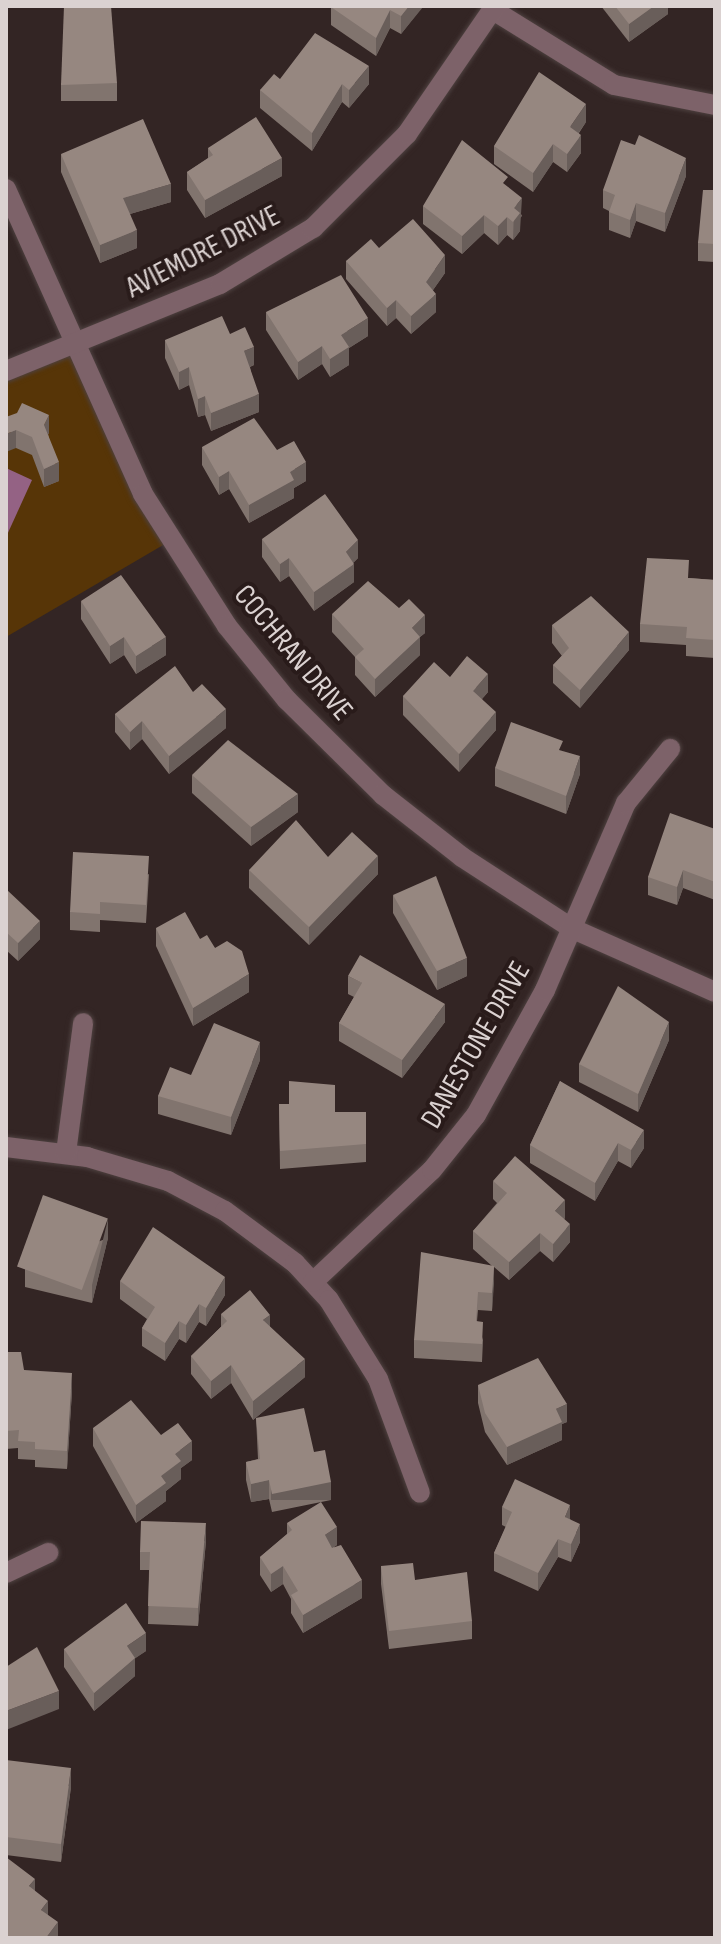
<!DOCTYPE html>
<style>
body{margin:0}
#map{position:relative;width:721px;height:1944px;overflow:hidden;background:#332524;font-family:"Sofia Sans Condensed",sans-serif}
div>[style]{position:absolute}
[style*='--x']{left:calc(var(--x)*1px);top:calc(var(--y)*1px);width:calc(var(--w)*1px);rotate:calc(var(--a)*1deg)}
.green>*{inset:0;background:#573507}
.water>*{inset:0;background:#946284}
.roads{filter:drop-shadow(0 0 2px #4e4140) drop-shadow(0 0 2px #4e4140)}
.minor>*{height:20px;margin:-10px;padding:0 10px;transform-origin:10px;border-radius:10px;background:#7d6269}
.wall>*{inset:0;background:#81746e;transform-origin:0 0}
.shaded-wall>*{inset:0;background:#695e5a;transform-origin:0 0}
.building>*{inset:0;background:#968780;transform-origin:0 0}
span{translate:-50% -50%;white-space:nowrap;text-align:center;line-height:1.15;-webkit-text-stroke:8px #291b1a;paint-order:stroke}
.street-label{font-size:30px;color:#dbd2d1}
.frame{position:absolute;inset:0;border:8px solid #dbd2d1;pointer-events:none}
</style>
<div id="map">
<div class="green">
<i style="clip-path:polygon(73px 345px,170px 541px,6px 637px,6px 371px)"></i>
</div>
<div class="water">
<i style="clip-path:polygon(6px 468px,32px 480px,7px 535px,6px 535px)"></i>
</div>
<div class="roads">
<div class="minor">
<i style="--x:493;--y:10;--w:142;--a:31.8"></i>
<i style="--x:614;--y:85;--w:103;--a:11.2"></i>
<i style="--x:6;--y:189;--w:334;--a:65.8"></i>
<i style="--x:143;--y:494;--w:156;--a:57.5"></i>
<i style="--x:227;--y:626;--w:95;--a:51"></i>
<i style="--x:287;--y:700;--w:135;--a:44.7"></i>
<i style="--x:383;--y:795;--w:100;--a:38.1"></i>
<i style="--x:462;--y:857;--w:132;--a:33"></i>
<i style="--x:573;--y:929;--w:155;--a:23.9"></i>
<i style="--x:6;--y:371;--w:231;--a:-22.1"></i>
<i style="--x:220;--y:284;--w:109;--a:-31.1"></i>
<i style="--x:313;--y:228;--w:133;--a:-45"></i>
<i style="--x:407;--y:134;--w:155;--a:-55.5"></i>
<i style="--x:6;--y:1147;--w:82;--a:7"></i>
<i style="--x:87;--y:1157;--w:84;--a:16.5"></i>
<i style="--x:168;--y:1181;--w:64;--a:27.8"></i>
<i style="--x:225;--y:1211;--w:87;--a:36.6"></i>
<i style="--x:295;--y:1263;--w:50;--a:47.4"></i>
<i style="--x:329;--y:1300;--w:93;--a:58.2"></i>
<i style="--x:378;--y:1379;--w:121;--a:69.8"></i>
<i style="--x:66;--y:1153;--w:131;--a:-82.5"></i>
<i style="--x:313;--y:1282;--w:163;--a:-43.3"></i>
<i style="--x:432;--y:1170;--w:70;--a:-51.3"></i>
<i style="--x:476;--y:1115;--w:143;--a:-61.1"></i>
<i style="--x:545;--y:990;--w:204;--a:-66.6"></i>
<i style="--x:626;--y:803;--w:70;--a:-50.8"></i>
<i style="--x:6;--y:1573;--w:47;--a:-25.5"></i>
</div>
</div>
<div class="wall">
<i style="clip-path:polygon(423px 6px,401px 34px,390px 28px,376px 56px,331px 25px,331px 7px)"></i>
<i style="clip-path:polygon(601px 6px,668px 6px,668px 14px,629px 42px)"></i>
<i style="clip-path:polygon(280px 79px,369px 84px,349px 108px,342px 102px,312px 151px,260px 108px,260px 90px)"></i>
<i style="left:117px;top:83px;width:18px;height:56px;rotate:90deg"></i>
<i style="clip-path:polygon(586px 122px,579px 133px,581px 153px,567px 172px,553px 162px,533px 192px,494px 164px,494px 146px)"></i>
<i style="clip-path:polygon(208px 148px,282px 176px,205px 218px,187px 190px,187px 172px,208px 158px)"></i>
<i style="clip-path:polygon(61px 154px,171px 202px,130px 214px,137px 248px,100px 263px,61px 172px)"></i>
<i style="clip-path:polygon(686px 176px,665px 232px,636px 221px,630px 238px,609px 230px,609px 211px,603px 208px,603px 190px)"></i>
<i style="clip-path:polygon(508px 187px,522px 216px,520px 218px,520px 231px,513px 240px,507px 235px,498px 245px,484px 233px,462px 254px,423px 224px,423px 206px)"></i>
<i style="clip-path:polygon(715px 190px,715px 262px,698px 261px,698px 243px)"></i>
<i style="clip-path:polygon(379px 248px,445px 273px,433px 290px,436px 312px,411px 334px,396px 318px,387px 326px,346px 279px,346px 261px)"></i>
<i style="clip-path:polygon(266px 312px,368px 336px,349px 348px,349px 365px,330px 377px,322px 364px,298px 380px,266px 330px)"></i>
<i style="clip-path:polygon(230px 334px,254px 365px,250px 367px,259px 412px,211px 431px,205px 415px,198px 417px,189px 385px,179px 390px,165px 358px,165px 340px)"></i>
<i style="clip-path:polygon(6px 417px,49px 433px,48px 434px,59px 481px,44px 487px,32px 455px,16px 448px)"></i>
<i style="clip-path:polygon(202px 447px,277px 450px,306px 481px,294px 488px,294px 498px,249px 523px,229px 489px,219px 495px,202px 465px)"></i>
<i style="clip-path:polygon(262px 539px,358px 558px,353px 563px,354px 582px,314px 611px,289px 576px,280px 582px,262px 557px)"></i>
<i style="clip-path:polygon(689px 578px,715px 580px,715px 658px,686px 656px,686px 645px,640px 642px,640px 624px)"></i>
<i style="clip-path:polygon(81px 601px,166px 655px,136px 674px,124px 655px,110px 664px,81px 619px)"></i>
<i style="clip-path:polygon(332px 614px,425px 633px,420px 637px,420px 655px,375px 697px,355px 675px,355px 657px,332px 632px)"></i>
<i style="clip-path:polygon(552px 625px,629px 650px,580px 708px,553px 683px,553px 665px,562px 656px,552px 643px)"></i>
<i style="clip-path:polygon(450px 677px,488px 692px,482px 699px,496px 730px,459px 772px,403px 715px,403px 696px)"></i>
<i style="clip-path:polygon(193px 692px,226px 728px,169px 774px,142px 739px,130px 750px,115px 732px,115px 714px)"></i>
<i style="clip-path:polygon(495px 768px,580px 774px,566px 814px,495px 786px)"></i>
<i style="clip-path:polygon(192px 775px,298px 812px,251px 846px,192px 793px)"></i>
<i style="clip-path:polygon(715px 829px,715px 900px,683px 888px,677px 905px,648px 895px,648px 877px)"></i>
<i style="clip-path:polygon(328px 857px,378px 874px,309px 945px,249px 888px,249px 870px)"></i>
<i style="clip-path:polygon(149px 874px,146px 923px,100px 920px,100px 932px,70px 930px,70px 912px)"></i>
<i style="clip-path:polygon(6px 889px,40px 939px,18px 961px,6px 950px)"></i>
<i style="clip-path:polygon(393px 895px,467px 976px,437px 990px,393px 913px)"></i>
<i style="clip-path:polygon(156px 928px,200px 939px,215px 948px,249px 992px,193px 1026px,156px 946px)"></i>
<i style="clip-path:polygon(348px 976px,445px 1022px,402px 1078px,339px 1041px,339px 1023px,354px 997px,348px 994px)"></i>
<i style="clip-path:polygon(669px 1040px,638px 1112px,579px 1082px,579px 1064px)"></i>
<i style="clip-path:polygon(260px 1060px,231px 1135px,158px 1114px,158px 1096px)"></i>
<i style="clip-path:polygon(560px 1081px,644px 1148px,631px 1168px,618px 1161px,595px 1201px,530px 1163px,530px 1145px)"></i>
<i style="clip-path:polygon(279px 1104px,335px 1112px,366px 1112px,366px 1162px,280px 1169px)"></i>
<i style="clip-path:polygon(493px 1181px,565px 1218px,564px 1219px,570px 1242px,553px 1262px,540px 1251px,509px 1280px,494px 1267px,492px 1311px,478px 1310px,477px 1321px,483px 1340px,482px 1362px,414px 1358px,414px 1340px,492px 1266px,473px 1249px,473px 1231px,497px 1203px,493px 1199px)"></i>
<i style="clip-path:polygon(108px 1238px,92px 1303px,25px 1287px,25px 1269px)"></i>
<i style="clip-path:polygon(120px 1281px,225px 1295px,206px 1326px,199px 1322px,186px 1343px,179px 1339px,165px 1361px,142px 1346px,142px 1328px,147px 1319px,120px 1299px)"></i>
<i style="clip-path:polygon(221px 1314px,270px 1327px,305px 1377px,253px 1420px,231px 1383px,211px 1399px,191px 1374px,191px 1356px,221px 1327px)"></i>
<i style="clip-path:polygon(6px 1352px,24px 1370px,72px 1391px,67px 1469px,35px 1467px,35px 1460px,18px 1459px,18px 1448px,6px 1449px)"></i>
<i style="clip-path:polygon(478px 1385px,567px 1422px,562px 1424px,562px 1440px,507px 1465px,485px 1432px,478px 1403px)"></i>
<i style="clip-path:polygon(256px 1418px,314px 1452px,331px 1500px,272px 1512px,269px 1499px,251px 1502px,246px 1480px,246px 1462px,258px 1459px)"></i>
<i style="clip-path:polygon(93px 1428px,161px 1435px,192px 1460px,181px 1468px,181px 1479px,166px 1491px,166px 1501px,136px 1523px,93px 1446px)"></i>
<i style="clip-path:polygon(502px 1507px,570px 1519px,580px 1542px,571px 1562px,558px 1557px,538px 1591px,494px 1571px,494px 1553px,506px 1527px,502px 1525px)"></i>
<i style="clip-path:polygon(287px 1523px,337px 1545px,334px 1547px,362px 1598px,303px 1633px,291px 1613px,291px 1599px,283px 1584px,271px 1592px,260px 1575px,260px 1557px,287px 1534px)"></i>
<i style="clip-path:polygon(206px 1541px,198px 1626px,148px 1624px,149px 1570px,140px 1570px,140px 1552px)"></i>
<i style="clip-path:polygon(381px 1566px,415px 1580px,472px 1621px,472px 1639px,389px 1649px,381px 1584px)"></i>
<i style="clip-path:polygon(64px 1649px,146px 1651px,135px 1658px,135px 1676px,94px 1711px,64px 1667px)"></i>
<i style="clip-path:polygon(6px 1760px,71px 1787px,61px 1862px,6px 1855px)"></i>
</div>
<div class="shaded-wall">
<i style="clip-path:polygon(409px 6px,423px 6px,423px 7px,401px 34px,401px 16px)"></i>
<i style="clip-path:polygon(654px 6px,668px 6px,668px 14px,629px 42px,629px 24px)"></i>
<i style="clip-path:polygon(390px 10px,390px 28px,376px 56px,376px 38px)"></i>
<i style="clip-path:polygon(369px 66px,369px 84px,349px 108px,349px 90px)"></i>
<i style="clip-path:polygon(342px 84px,342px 102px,312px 151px,312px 133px)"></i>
<i style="clip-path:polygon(586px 104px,586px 122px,570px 145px,570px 127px)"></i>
<i style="clip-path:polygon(581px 135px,581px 153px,567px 172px,567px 154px)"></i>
<i style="clip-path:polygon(553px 144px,553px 162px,533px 192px,533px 173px)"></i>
<i style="clip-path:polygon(282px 158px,282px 176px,205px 218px,205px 200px)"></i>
<i style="clip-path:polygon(686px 158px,686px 176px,665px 232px,665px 213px)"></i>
<i style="clip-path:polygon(171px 184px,171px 202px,123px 216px,123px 198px)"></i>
<i style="clip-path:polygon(522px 198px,520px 231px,513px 240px,514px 208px)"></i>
<i style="clip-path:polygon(636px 203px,636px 221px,630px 238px,630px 220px)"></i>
<i style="clip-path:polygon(484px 215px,484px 233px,462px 254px,462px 236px)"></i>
<i style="clip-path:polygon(507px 217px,507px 235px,498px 245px,498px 226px)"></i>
<i style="clip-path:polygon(137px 230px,137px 248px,100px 263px,100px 245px)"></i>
<i style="clip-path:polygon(445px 255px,445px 273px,426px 300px,426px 282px)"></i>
<i style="clip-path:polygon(436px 294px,436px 312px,411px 334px,411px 316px)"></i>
<i style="clip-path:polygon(396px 300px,396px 318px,387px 326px,387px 308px)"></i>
<i style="clip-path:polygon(368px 318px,368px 336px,349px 348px,349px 365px,330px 377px,330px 359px,341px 335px)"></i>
<i style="clip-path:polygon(322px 346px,322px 364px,298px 380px,298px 362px)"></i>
<i style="clip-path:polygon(254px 347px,254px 365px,244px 369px,244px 351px)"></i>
<i style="clip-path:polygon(189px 367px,189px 385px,179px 390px,179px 372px)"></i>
<i style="clip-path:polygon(259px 394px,259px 412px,211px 431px,211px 413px)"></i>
<i style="clip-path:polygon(205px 396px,205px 415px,198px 417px,198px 399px)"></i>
<i style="clip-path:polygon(49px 415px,49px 433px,44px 443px,44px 425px)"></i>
<i style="clip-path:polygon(16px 430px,16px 448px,6px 452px,6px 434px)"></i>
<i style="clip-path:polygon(59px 462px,59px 481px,44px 487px,44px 469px)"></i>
<i style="clip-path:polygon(306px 462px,306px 481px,294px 488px,294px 498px,249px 523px,249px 505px,290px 472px)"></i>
<i style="clip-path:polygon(229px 471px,229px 489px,219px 495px,219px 477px)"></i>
<i style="clip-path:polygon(358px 540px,358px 558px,346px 570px,346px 552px)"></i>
<i style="clip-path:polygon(289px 558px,289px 576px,280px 582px,280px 564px)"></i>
<i style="clip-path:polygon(354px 564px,354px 582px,314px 611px,314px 592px)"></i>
<i style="clip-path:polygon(425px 615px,425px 633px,420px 637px,420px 655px,375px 697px,375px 679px,412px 628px)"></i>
<i style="clip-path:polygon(629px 632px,629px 650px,580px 708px,580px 690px)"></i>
<i style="clip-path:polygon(124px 637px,124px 655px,110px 664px,110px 646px)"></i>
<i style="clip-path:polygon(166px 637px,166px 655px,136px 674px,136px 656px)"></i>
<i style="clip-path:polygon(488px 674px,488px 692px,473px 709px,473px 691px)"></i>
<i style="clip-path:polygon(226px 709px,226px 728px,169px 774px,169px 756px)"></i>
<i style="clip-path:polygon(496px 712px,496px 730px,459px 772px,459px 754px)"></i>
<i style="clip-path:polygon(142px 721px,142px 739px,130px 750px,130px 732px)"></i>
<i style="clip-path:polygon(580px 756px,580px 774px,566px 814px,566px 796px)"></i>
<i style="clip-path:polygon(298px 794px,298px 812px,251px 846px,251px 827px)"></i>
<i style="clip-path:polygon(378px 856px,378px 874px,309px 945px,309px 927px)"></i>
<i style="clip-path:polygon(683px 870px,683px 888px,677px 905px,677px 887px)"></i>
<i style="clip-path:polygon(40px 921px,40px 939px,18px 961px,18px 943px)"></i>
<i style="clip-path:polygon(467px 958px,467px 976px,437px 990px,437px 971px)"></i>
<i style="clip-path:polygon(249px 974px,249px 992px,193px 1026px,193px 1008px)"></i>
<i style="clip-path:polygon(445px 1004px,445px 1022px,402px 1078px,402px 1060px)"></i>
<i style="clip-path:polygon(669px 1022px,669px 1040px,638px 1112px,638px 1094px)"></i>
<i style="clip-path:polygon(260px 1042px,260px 1060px,231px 1135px,231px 1117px)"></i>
<i style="clip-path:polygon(644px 1130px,644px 1148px,631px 1168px,631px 1150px)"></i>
<i style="clip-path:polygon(618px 1143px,618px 1161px,595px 1201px,595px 1183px)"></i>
<i style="clip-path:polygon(565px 1200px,565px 1218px,555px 1229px,555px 1211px)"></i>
<i style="clip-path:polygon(108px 1219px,108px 1238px,92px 1303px,92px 1285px)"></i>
<i style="clip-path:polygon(570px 1224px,570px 1242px,553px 1262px,553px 1244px)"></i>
<i style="clip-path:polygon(540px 1233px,540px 1251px,509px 1280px,509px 1262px)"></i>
<i style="clip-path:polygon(494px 1266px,494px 1284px,492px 1311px,492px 1293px)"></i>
<i style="clip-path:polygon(225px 1277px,225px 1295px,206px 1326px,206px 1308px)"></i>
<i style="clip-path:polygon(199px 1304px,199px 1322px,186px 1343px,186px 1325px)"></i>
<i style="clip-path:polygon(270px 1315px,270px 1333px,263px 1320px)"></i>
<i style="clip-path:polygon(179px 1321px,179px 1339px,165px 1361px,165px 1343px)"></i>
<i style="clip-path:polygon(305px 1359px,305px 1377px,253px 1420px,253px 1401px)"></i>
<i style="clip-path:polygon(231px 1365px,231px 1383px,211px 1399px,211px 1381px)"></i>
<i style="clip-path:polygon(72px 1373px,72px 1391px,67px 1469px,67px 1451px)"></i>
<i style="clip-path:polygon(567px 1404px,567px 1422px,562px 1424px,562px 1440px,507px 1465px,507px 1447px,556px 1409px)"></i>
<i style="clip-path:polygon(192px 1441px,192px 1460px,181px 1468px,181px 1479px,166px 1491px,166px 1501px,136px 1523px,136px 1505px,161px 1476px,175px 1454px)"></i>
<i style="clip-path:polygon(269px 1480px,269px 1499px,251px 1502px,251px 1484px)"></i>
<i style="left:331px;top:1482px;width:18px;height:60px;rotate:90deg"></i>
<i style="clip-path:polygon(570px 1505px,570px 1524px,565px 1517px)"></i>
<i style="clip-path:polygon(206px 1523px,206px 1541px,198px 1626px,198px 1608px)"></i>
<i style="clip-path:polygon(580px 1524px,580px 1542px,571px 1562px,571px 1544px)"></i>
<i style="clip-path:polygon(337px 1527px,337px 1545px,325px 1553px,325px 1535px)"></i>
<i style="clip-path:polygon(558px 1539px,558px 1557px,538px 1591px,538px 1573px)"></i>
<i style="clip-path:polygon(283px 1566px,283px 1584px,271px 1592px,271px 1574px)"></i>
<i style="clip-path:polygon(362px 1580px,362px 1598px,303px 1633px,303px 1615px)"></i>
<i style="clip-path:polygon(146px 1633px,146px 1651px,127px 1664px,127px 1646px)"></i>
<i style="clip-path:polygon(135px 1658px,135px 1676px,94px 1711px,94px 1693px)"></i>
<i style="clip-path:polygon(59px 1691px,59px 1709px,6px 1730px,6px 1711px)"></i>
<i style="clip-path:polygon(71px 1768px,71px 1787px,61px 1862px,61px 1844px)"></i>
<i style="clip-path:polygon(35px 1879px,35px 1897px,29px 1886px)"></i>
<i style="clip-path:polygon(48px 1901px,48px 1919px,41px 1910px)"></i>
<i style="clip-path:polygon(58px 1922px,58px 1938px,46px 1938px)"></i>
</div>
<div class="building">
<i style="clip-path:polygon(64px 6px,111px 6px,117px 83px,61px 85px)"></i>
<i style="clip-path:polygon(332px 6px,409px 6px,401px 16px,390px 10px,376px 38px,331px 7px)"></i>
<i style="clip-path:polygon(615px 6px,654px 6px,629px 24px)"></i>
<i style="clip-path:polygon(315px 33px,369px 66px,349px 90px,342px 84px,312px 133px,260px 90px,274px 74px,280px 79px)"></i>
<i style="clip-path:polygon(539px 72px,586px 104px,570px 127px,581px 135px,567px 154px,553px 144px,533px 173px,494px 146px)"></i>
<i style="clip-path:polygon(256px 117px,282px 158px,205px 200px,187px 172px,213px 155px,208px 148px)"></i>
<i style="clip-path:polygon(143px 119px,171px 184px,123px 198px,137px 230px,100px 245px,61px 154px)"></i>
<i style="clip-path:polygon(639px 135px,686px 158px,665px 213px,636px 203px,630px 220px,609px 212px,615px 195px,603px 190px,621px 140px,635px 145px)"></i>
<i style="clip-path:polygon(462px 140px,508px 177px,503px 183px,522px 198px,514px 208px,520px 213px,513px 222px,507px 217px,498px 226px,484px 215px,462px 236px,423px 206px)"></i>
<i style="clip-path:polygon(703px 190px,715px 190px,715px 244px,698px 243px)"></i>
<i style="clip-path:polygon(413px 219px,445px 255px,426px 282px,436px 294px,411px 316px,396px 300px,387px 308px,346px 261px,371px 239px,379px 248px)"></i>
<i style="clip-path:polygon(341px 275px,368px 318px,341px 335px,349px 347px,330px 359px,322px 346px,298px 362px,266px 312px)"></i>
<i style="clip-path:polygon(222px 316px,230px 334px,245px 327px,254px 347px,244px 351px,259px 394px,211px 413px,205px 396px,198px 399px,189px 367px,179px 372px,165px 340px)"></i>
<i style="clip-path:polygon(22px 403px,49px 415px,44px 425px,59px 462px,44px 469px,32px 437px,16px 430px,6px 434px,6px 417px,17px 413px)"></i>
<i style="clip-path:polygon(254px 418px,277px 450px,294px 441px,306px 462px,290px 472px,294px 480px,249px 505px,229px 471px,219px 477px,202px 447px)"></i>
<i style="clip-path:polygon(325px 494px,358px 540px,346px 552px,354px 564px,314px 592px,289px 558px,280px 564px,262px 539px)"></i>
<i style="clip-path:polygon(647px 558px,689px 560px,688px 578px,715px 580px,715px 640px,686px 638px,687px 627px,640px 624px)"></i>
<i style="clip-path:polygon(121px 575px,166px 637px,136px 656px,124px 637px,110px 646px,81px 601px)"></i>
<i style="clip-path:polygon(368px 581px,399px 608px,409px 599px,425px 615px,412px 628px,420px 637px,375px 679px,355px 657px,364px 649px,332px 614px)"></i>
<i style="clip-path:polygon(591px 596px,629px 632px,580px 690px,553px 665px,569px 648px,552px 625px)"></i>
<i style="clip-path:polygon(467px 656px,488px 674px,473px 691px,496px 712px,459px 754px,403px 696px,434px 662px,450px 677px)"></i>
<i style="clip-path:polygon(175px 666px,193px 692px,202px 684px,226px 709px,169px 756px,142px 721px,130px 732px,115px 714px)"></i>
<i style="clip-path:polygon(511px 722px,563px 741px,559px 750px,580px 756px,566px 796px,495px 768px)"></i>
<i style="clip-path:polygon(228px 740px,298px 794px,251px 827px,192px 775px)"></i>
<i style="clip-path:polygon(670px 813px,715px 829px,715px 882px,683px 870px,677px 887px,648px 877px)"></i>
<i style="clip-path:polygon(296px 820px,328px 857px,352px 832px,378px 856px,309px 927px,249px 870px)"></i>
<i style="clip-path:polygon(73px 852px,149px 856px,146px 905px,100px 902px,100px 914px,70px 912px)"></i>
<i style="clip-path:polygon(436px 876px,467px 958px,437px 971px,393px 895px)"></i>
<i style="clip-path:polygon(6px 889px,40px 921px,18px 943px,6px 932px)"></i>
<i style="clip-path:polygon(185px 912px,200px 939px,207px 935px,215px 948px,227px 941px,242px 951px,249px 974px,193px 1008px,156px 928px)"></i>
<i style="clip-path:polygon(360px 955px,445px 1004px,402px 1060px,339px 1023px,362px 983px,348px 976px)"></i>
<i style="clip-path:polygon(618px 986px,669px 1022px,638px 1094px,579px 1064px)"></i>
<i style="clip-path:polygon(214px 1023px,260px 1042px,231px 1117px,158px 1096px,170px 1067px,191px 1075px)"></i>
<i style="clip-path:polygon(289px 1081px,335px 1085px,335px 1112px,366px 1112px,366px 1144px,280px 1151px,279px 1104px,289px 1104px)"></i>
<i style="clip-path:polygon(560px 1081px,644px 1130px,631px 1150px,618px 1143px,595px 1183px,530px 1145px)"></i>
<i style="clip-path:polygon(515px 1156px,565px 1200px,555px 1211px,570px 1224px,553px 1244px,540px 1233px,509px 1262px,473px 1231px,507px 1193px,493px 1181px)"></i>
<i style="left:43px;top:1195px;width:69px;height:76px;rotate:20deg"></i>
<i style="clip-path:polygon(153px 1227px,225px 1277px,206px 1308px,199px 1304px,186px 1325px,179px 1321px,165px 1343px,142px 1328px,155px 1307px,120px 1281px)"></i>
<i style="clip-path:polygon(421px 1252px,494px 1266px,492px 1293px,478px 1292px,476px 1321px,483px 1322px,482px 1344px,414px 1340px)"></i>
<i style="clip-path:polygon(250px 1290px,270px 1315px,263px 1320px,305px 1359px,253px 1401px,231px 1365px,211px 1381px,191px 1356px,227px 1321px,221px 1314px)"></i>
<i style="clip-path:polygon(6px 1352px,21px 1352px,24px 1370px,72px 1373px,67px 1451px,35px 1449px,35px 1442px,18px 1441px,19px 1430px,6px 1431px)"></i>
<i style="clip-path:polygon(538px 1358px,567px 1404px,556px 1409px,562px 1422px,507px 1447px,485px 1413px,478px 1385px)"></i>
<i style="clip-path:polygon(131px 1400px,161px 1435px,178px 1423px,192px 1441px,175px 1454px,181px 1461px,161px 1476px,166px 1483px,136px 1505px,93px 1428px)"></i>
<i style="clip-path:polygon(304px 1408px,314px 1452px,325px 1450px,331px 1482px,272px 1494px,269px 1480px,251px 1484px,246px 1462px,260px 1459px,256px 1418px)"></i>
<i style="clip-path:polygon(515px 1479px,570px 1505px,565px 1517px,580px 1524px,571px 1544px,558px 1539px,538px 1573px,494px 1553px,512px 1512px,502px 1507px)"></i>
<i style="clip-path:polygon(321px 1502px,337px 1527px,325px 1535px,332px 1548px,341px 1545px,362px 1580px,303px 1615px,291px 1595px,298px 1591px,283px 1566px,271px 1574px,260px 1557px,292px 1530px,287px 1523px)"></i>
<i style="clip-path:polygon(141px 1521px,206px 1523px,198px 1608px,148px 1606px,150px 1552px,140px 1552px)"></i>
<i style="clip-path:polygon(413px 1563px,415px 1580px,467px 1572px,472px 1621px,389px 1631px,381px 1566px)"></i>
<i style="clip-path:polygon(126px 1603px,146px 1633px,127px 1646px,135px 1658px,94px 1693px,64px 1649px)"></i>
<i style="clip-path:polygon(37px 1647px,59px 1691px,6px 1711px,6px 1667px)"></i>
<i style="clip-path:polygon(6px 1760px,71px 1768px,61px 1844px,6px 1837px)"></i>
<i style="clip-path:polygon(6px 1857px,35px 1879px,29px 1886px,48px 1901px,41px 1910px,58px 1922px,46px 1938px,6px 1938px)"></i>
</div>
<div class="street-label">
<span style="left:203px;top:252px;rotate:-27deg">AVIEMORE DRIVE</span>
<span style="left:293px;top:653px;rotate:50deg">COCHRAN DRIVE</span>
<span style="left:476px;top:1045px;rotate:-60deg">DANESTONE DRIVE</span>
</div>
<div class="frame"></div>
</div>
